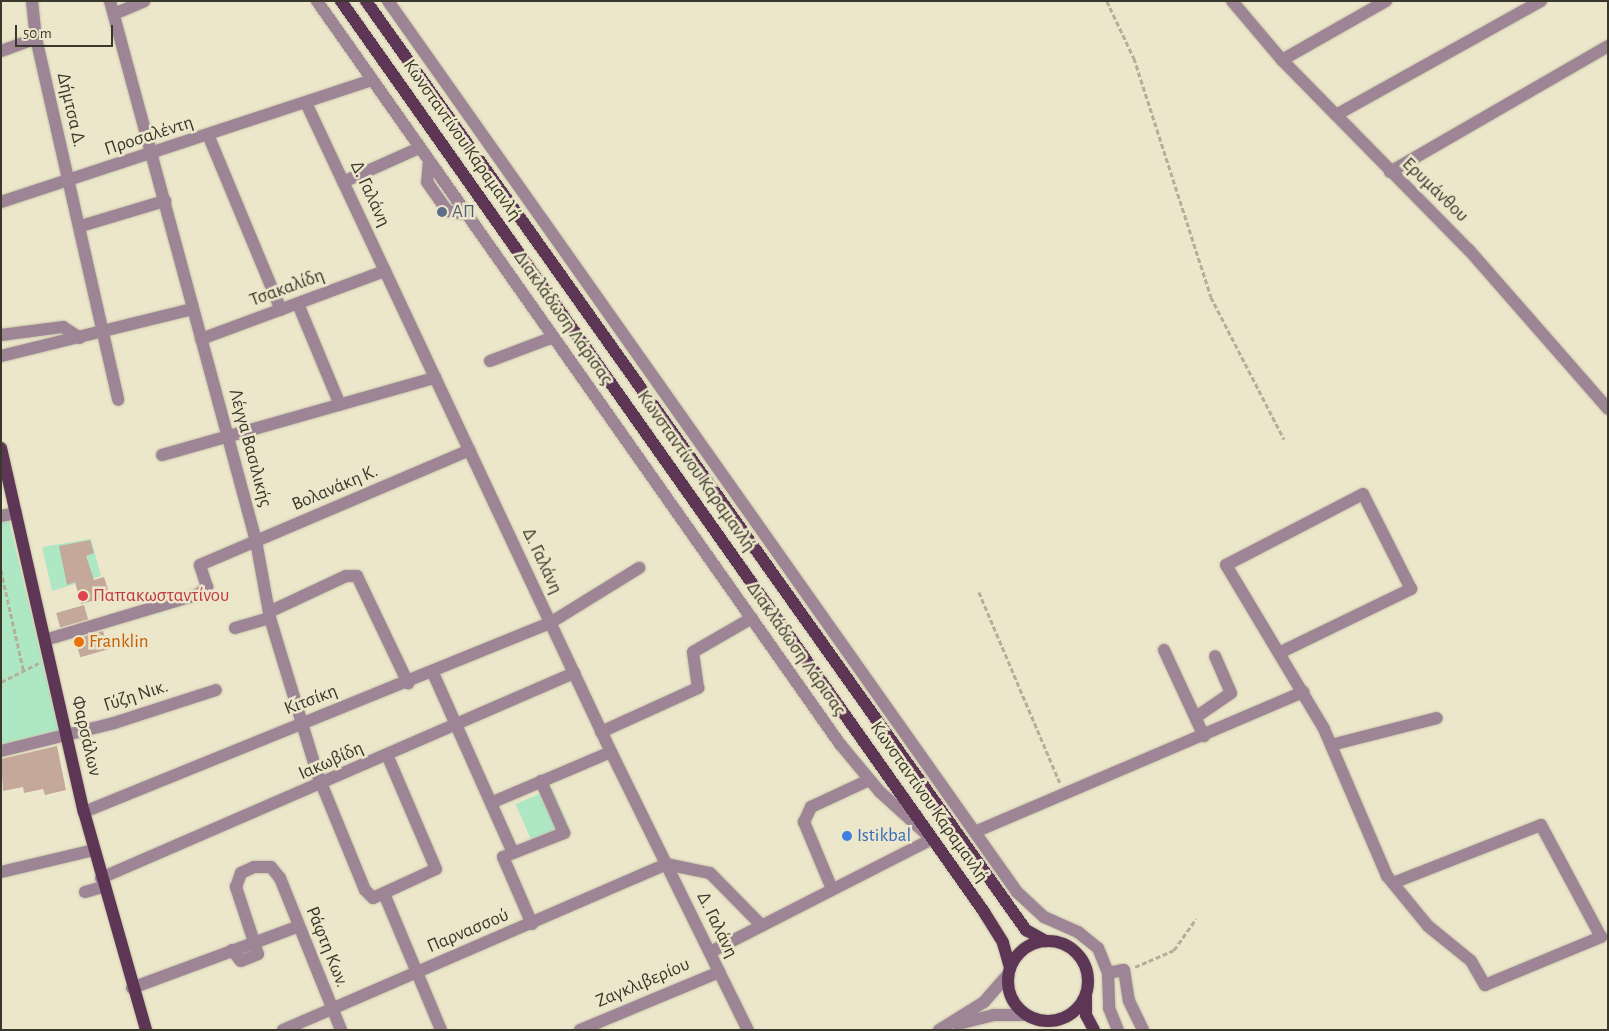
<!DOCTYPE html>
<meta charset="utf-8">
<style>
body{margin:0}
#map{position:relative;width:1609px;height:1031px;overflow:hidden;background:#ece7ca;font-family:"Alegreya Sans",sans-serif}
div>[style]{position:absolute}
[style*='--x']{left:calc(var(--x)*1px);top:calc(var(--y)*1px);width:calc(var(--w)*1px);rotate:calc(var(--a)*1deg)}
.green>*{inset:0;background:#ade7c3;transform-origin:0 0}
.building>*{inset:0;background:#c4a899;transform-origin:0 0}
.path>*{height:2.5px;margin-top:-1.25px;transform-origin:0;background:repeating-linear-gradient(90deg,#b3af98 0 5px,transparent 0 7.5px)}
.roads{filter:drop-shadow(0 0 1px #c8c4aa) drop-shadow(0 0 1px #c8c4aa)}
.minor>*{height:12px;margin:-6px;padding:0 6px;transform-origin:6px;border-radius:6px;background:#9d8596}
.major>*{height:12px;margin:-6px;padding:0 6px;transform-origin:6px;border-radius:6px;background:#5e3655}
.major>.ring{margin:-6px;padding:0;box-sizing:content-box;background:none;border:12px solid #5e3655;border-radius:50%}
.dots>*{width:14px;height:14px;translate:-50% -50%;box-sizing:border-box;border:2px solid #ece7ca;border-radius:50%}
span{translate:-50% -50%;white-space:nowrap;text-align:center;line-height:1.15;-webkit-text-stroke:5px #ece7ca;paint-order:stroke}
.street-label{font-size:19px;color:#3a382c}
.service-label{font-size:19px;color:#4e5e75}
.left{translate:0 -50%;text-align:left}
.health-label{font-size:19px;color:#be3a42}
.food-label{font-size:19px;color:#c56008}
.shop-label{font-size:19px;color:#366cbe}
.frame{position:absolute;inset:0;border:2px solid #3a382c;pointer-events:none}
.scale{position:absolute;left:15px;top:25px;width:98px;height:22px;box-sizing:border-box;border:2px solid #3a382c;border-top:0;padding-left:6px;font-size:15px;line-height:18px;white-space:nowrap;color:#3a382c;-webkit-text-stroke:4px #ece7ca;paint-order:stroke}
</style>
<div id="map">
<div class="green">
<i style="clip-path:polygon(9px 521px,59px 733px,1px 748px,1px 523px)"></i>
<i style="clip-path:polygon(91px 539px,101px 576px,52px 591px,42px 547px)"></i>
<i style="left:552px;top:788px;width:45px;height:40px;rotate:66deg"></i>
</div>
<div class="building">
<i style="clip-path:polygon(90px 540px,94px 553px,86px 556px,94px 580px,104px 577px,110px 596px,81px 604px,75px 582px,67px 585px,59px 546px)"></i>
<i style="left:84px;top:605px;width:15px;height:29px;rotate:74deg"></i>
<i style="left:103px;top:631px;width:19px;height:29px;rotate:74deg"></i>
<i style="clip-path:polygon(57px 746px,66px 790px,45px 795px,43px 789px,24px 793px,23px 787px,3px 791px,1px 759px)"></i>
</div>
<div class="path">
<i style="--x:1107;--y:1;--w:63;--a:64.7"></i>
<i style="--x:1134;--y:58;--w:251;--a:72.1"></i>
<i style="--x:1211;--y:297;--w:160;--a:62.8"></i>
<i style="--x:1;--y:570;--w:105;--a:77.3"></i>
<i style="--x:979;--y:592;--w:207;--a:67"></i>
<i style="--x:1;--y:682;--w:42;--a:-26.6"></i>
<i style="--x:1135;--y:967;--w:43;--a:-23.6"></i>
<i style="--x:1174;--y:950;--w:38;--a:-55"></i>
</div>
<div class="roads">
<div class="minor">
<i style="--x:32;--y:1;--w:37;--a:84"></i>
<i style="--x:36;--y:38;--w:371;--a:77.2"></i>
<i style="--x:110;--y:1;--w:559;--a:74.87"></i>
<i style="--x:256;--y:541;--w:78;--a:79.7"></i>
<i style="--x:270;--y:618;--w:162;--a:73.1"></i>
<i style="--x:317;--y:773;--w:126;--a:67.7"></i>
<i style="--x:365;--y:890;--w:11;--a:45"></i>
<i style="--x:373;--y:898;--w:69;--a:-24.7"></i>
<i style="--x:436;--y:869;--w:122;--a:-113.2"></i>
<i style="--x:317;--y:1;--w:909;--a:54.86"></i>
<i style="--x:840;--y:744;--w:62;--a:50.2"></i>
<i style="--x:880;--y:792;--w:70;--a:42.1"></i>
<i style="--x:932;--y:839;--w:249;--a:153"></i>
<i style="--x:388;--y:1;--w:1091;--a:54.78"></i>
<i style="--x:1017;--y:892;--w:37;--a:43"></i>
<i style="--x:1044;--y:917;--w:37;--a:24"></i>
<i style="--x:1078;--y:932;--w:26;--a:39"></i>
<i style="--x:1098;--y:948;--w:27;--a:68"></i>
<i style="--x:1108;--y:973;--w:35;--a:88"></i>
<i style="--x:1109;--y:1008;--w:24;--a:68"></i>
<i style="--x:1232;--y:1;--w:77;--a:49.7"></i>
<i style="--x:1282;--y:60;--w:267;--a:45.5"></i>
<i style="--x:1469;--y:250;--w:211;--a:48.8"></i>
<i style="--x:114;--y:14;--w:33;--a:-23"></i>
<i style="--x:1;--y:51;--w:37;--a:-20"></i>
<i style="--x:1282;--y:60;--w:120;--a:-29.6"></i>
<i style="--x:307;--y:105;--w:715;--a:64.83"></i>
<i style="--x:611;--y:752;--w:310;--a:63.8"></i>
<i style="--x:1336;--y:115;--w:235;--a:-29.1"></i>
<i style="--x:209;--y:137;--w:187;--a:67.4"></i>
<i style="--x:429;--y:161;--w:21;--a:95"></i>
<i style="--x:427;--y:182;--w:35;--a:55"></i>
<i style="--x:447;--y:211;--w:19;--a:9"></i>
<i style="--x:1390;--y:172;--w:252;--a:-30"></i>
<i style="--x:343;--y:182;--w:83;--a:-24.1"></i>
<i style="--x:1;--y:202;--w:391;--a:-18.2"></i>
<i style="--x:81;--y:226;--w:88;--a:-16.6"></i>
<i style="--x:298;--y:304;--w:109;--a:67.4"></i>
<i style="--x:1;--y:335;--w:63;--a:-7.4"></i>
<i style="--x:63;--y:327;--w:20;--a:33"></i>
<i style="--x:201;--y:339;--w:196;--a:-20.3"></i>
<i style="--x:1;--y:356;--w:197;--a:-13.8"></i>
<i style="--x:490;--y:361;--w:68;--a:-20.6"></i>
<i style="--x:162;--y:455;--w:284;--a:-15.8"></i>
<i style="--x:1;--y:516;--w:15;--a:-11"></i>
<i style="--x:269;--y:612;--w:85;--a:-25.1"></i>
<i style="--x:346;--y:576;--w:11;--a:0"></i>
<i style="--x:357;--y:576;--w:119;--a:64.5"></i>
<i style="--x:235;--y:628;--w:36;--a:-16"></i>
<i style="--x:45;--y:640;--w:161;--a:-16.6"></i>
<i style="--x:199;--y:594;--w:11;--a:-41"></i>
<i style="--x:207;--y:587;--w:23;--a:-108"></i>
<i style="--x:200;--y:565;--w:293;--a:-23.1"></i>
<i style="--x:1164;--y:650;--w:95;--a:65.1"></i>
<i style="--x:1279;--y:653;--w:147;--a:-25.9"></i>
<i style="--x:1411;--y:589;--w:106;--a:-116.8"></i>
<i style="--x:1363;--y:494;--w:154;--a:152.6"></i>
<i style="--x:1226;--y:565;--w:191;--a:59.1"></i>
<i style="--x:1324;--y:729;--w:160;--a:66.8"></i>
<i style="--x:1387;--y:876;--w:65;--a:50.6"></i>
<i style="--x:1428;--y:926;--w:55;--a:39.1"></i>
<i style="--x:1471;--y:961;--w:28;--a:60"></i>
<i style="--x:1485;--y:985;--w:126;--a:-22.5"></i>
<i style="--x:1601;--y:937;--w:127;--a:-118.2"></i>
<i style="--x:1541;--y:825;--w:159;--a:158.6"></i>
<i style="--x:433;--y:673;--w:197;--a:66"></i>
<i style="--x:1196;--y:717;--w:42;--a:-34.4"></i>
<i style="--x:1231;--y:693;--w:40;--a:-113.4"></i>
<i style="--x:601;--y:732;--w:107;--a:-24.4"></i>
<i style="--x:698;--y:688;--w:36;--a:-98"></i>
<i style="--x:693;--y:652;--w:68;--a:-30"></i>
<i style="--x:1331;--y:745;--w:109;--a:-14.3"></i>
<i style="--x:1;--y:751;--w:116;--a:-13.9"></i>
<i style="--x:114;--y:723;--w:107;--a:-17.9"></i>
<i style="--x:493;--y:802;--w:128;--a:-23"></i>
<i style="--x:84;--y:812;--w:503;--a:-22.08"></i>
<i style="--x:550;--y:623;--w:105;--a:-31.7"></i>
<i style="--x:975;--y:832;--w:357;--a:-23.1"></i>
<i style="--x:1;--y:872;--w:96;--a:-13.3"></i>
<i style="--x:101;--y:878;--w:516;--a:-23.43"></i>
<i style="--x:832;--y:889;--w:73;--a:-112.7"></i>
<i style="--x:804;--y:822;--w:17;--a:-65"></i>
<i style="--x:811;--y:807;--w:64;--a:-25"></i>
<i style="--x:85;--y:892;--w:19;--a:-16"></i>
<i style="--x:385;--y:896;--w:145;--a:67.3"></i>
<i style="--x:532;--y:924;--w:73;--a:-113.4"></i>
<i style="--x:503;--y:857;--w:66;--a:-21.5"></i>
<i style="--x:564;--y:833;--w:57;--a:-113.9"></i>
<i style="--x:232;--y:950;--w:14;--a:51"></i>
<i style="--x:241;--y:961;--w:18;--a:-22"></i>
<i style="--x:258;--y:954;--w:71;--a:-108.2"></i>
<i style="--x:236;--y:887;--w:15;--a:-70"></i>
<i style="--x:241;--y:873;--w:14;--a:-25"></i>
<i style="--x:254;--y:867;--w:17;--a:0"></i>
<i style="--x:271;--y:867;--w:14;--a:51"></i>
<i style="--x:280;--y:878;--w:164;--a:68.1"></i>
<i style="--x:1108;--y:973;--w:16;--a:-11"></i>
<i style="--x:1124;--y:970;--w:31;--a:81"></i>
<i style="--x:1129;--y:1001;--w:32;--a:64"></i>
<i style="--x:132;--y:988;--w:176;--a:-20.3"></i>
<i style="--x:958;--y:1024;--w:36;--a:-14"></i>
<i style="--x:993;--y:1015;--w:33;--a:0"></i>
<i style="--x:283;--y:1030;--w:417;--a:-23.4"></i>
<i style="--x:666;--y:864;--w:45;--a:11.6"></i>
<i style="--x:710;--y:873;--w:74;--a:45.5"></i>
<i style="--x:580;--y:1030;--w:151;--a:-22.6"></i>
<i style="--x:939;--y:1030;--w:53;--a:-31.9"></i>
<i style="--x:984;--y:1002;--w:37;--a:-49"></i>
</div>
<div class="major">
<i style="--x:341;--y:1;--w:1115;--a:54.78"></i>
<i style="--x:984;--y:912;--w:36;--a:58"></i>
<i style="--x:1003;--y:943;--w:26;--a:74"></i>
<i style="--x:366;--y:1;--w:1140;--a:54.61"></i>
<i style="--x:1026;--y:930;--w:23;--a:29"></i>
<i style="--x:1;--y:448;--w:373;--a:77.2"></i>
<i style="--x:84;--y:812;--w:227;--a:74.1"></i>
<i class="ring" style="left:1008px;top:941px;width:68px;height:68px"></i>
<i style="--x:1086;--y:997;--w:18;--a:90"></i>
<i style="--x:1086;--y:1015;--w:17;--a:62"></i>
</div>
</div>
<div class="dots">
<i style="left:442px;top:212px;background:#5c6f8a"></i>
<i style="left:83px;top:596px;background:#e0444e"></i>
<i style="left:79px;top:642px;background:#e8710a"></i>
<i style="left:847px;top:836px;background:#3f7fe0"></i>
</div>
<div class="street-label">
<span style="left:71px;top:110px;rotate:77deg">Δήμτσα Δ.</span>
<span style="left:149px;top:136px;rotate:-18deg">Προσαλέντη</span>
<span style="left:462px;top:140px;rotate:55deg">Κωνσταντίνου Καραμανλή</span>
<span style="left:1435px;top:190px;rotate:44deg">Ερυμάνθου</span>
<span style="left:370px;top:194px;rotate:65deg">Δ. Γαλάνη</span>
<span style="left:287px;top:288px;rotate:-20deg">Τσακαλίδη</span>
<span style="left:563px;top:318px;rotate:55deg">Διακλάδωση Λάρισας</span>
<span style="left:250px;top:448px;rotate:75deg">Λέγγα Βασιλικής</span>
<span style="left:696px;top:471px;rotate:55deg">Κωνσταντίνου Καραμανλή</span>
<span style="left:335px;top:488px;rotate:-23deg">Βολανάκη Κ.</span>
<span style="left:542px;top:561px;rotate:65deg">Δ. Γαλάνη</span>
<span style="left:796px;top:649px;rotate:55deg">Διακλάδωση Λάρισας</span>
<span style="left:136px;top:696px;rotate:-18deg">Γύζη Νικ.</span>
<span style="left:311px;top:700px;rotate:-21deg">Κιτσίκη</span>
<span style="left:86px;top:736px;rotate:77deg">Φαρσάλων</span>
<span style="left:331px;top:761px;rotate:-24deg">Ιακωβίδη</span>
<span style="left:929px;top:802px;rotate:55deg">Κωνσταντίνου Καραμανλή</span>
<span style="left:717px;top:925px;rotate:64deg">Δ. Γαλάνη</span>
<span style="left:468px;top:931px;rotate:-23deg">Παρνασσού</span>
<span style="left:327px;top:947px;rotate:68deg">Ράφτη Κων.</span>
<span style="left:643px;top:983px;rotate:-23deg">Ζαγκλιβερίου</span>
</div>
<div class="service-label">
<span class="left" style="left:452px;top:212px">ΑΠ</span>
</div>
<div class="health-label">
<span class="left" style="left:93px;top:596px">Παπακωσταντίνου</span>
</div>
<div class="food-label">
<span class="left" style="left:89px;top:642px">Franklin</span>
</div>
<div class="shop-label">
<span class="left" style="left:857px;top:836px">Istikbal</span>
</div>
<div class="frame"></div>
<div class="scale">50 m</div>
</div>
